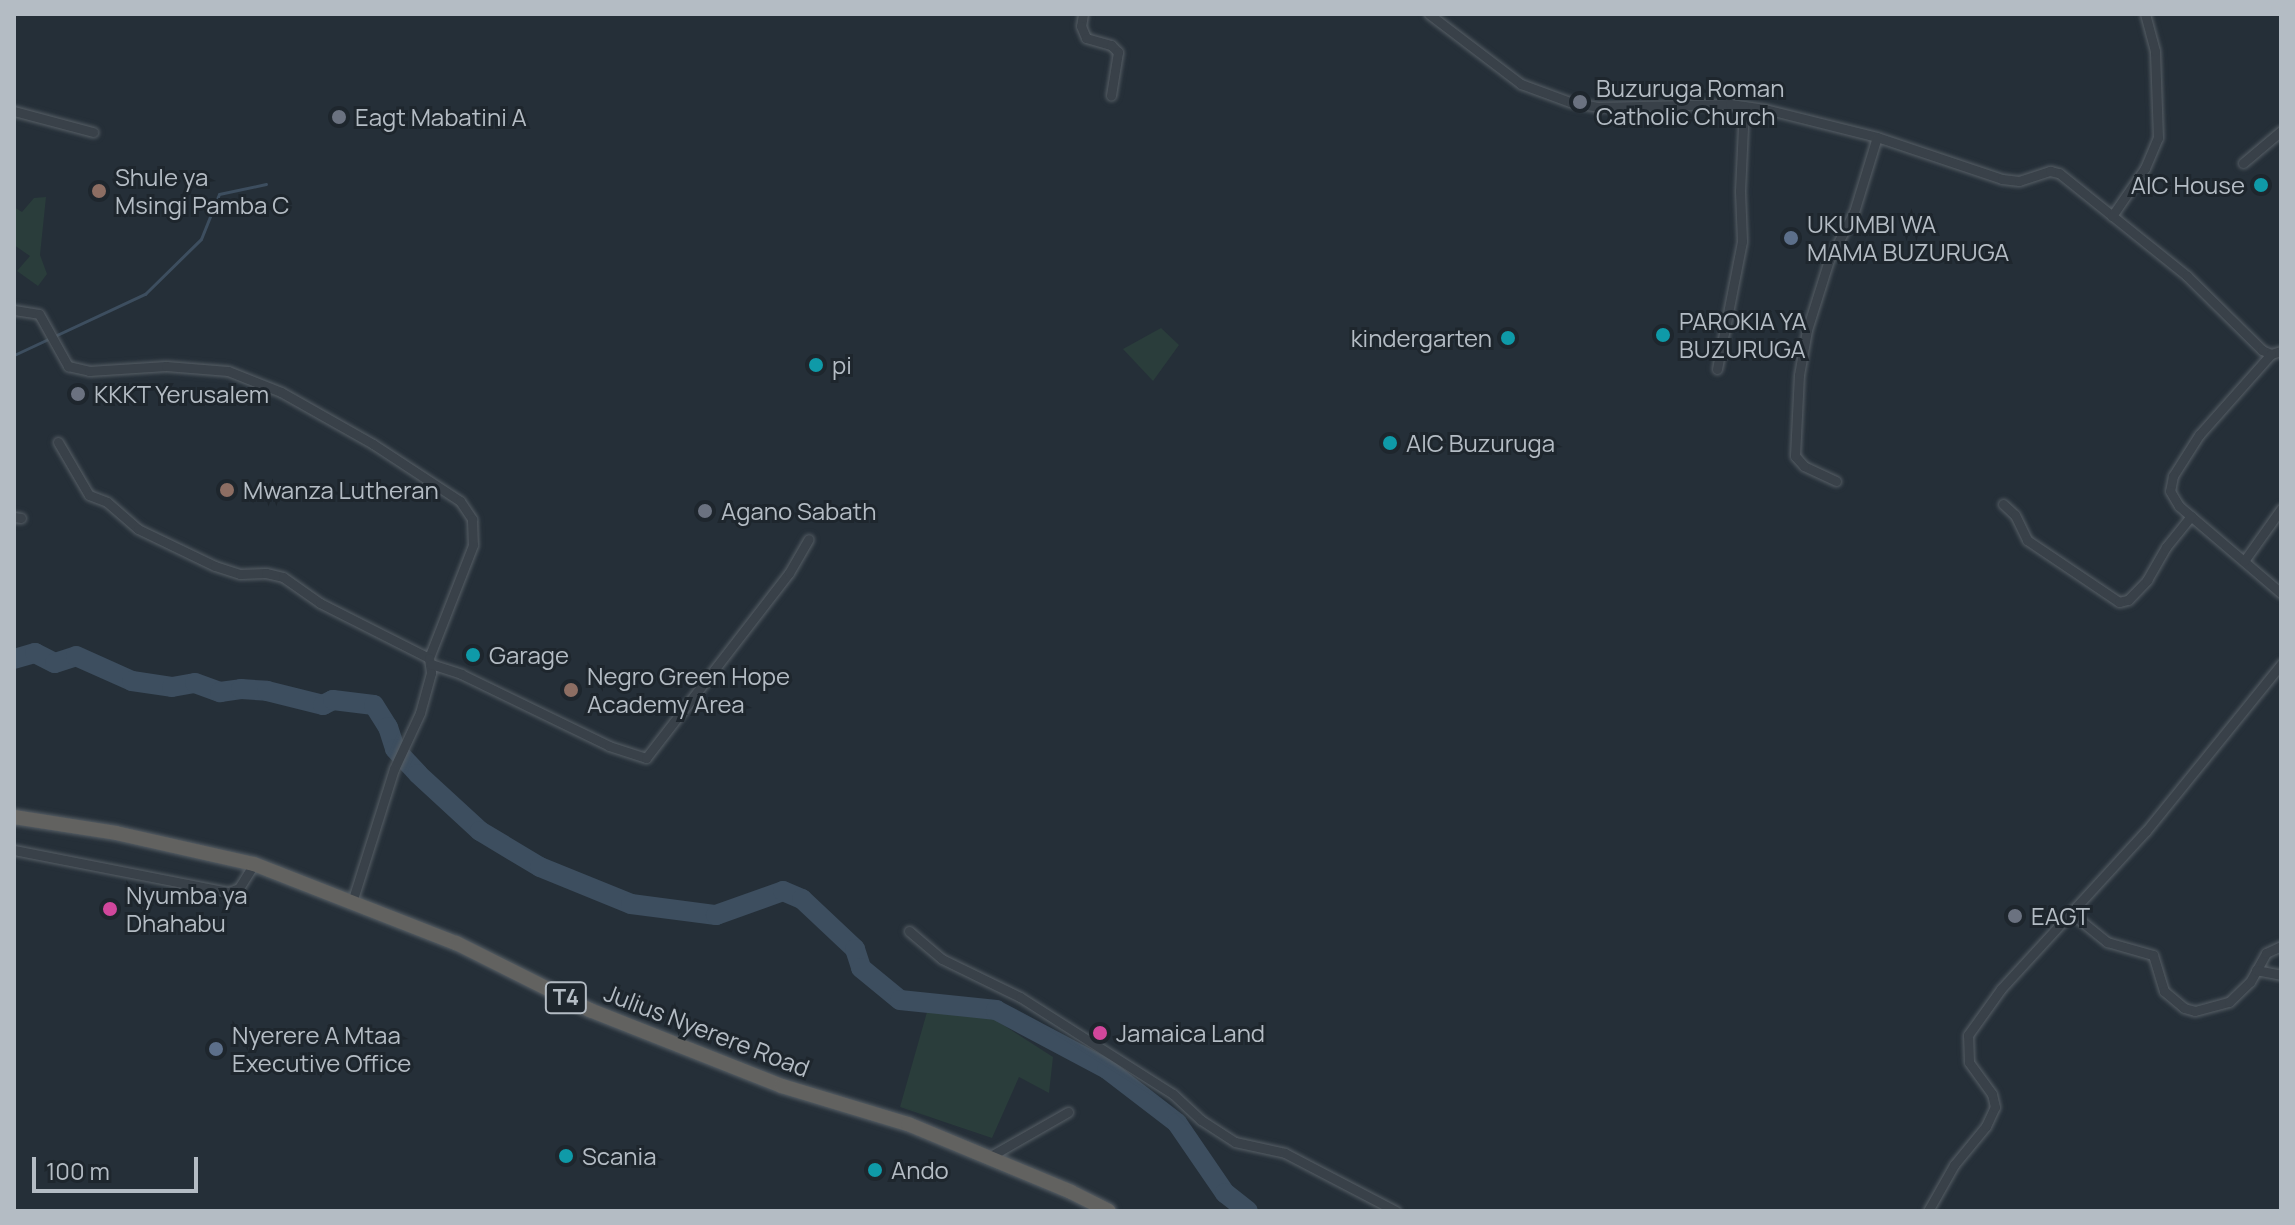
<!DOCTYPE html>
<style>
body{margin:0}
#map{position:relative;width:2295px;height:1225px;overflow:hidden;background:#252f38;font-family:Manrope,sans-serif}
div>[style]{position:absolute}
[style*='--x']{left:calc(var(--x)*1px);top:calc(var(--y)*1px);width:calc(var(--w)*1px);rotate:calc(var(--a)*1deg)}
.green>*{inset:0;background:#2a3d3b}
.stream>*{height:3px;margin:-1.5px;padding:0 1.5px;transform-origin:1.5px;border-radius:1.5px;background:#3d4e5f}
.river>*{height:20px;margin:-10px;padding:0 10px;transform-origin:10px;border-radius:10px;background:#3d4e5f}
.roads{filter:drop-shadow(0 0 2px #575f66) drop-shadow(0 0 2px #575f66)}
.minor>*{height:9px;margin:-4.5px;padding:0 4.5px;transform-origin:4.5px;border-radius:4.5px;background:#394149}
.trunk>*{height:14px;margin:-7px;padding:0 7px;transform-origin:7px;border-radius:7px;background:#626260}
.dots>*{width:22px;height:22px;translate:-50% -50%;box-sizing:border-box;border:4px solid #1e262d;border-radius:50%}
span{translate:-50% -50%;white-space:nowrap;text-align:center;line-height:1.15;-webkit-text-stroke:6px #1e262d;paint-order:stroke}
.shield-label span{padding:2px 6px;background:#1e262d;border:2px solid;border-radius:6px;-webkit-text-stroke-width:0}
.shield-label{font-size:22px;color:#b4bcc4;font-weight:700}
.poi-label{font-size:24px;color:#b4bcc4}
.left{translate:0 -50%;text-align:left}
.right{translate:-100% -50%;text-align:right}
.street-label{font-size:24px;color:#b4bcc4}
.frame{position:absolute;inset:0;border:16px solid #b4bcc4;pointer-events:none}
.scale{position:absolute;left:32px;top:1157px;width:166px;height:36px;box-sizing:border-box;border:4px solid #b4bcc4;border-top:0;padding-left:10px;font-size:24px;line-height:28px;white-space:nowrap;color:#b4bcc4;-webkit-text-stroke:6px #1e262d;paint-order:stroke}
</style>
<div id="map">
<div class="green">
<i style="clip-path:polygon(46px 197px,40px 255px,47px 274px,38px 286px,17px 271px,30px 256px,14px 245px,14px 207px,22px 212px,34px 198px)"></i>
<i style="clip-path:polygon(1161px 328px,1179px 345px,1153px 381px,1123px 349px)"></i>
<i style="clip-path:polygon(927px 1012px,994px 1019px,1053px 1057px,1049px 1093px,1019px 1077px,992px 1138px,900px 1107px)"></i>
</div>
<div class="stream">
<i style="--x:14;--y:355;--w:145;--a:-25"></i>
<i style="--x:145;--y:294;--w:78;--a:-44.5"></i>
<i style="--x:201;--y:239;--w:48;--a:-68.2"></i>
<i style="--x:219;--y:194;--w:48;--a:-12"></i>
</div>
<div class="river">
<i style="--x:14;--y:659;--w:22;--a:-16"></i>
<i style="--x:35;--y:653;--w:22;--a:27"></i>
<i style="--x:55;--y:663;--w:22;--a:-18"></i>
<i style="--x:76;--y:656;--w:61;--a:24.1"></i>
<i style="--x:132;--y:681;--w:40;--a:8.5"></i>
<i style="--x:172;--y:687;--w:23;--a:-10"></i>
<i style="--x:195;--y:683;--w:27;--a:20"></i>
<i style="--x:220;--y:692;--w:21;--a:-8"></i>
<i style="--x:241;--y:689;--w:26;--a:4"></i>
<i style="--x:267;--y:691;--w:58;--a:14"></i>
<i style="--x:323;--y:705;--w:11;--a:-27"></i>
<i style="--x:333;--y:700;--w:41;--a:7"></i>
<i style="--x:374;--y:705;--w:26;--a:58"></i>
<i style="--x:388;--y:727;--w:23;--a:72"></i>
<i style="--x:395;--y:749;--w:34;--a:47"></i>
<i style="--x:418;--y:774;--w:84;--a:42.6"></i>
<i style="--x:480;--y:831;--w:70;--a:31"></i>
<i style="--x:540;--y:867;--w:98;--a:22.1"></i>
<i style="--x:631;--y:904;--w:86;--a:7.4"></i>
<i style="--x:716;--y:915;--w:71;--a:-19.7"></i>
<i style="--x:783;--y:891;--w:21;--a:23"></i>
<i style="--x:802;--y:899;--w:73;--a:43.3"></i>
<i style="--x:855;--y:949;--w:20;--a:72"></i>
<i style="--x:861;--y:968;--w:50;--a:39.4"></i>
<i style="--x:900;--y:1000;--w:97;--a:5.9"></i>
<i style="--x:996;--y:1010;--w:126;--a:28"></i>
<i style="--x:1107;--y:1069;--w:88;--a:37.6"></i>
<i style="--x:1177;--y:1123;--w:85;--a:55.6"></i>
<i style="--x:1225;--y:1193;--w:29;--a:38"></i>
</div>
<div class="roads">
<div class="minor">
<i style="--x:1083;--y:14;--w:12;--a:99"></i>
<i style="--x:1081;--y:26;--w:13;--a:67"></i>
<i style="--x:1086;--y:38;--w:26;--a:16"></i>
<i style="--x:1111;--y:45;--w:10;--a:45"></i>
<i style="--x:1118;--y:52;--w:44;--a:99.2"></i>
<i style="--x:1429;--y:14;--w:116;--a:37.3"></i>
<i style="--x:1521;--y:84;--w:52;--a:20.2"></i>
<i style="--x:1570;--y:102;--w:28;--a:10"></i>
<i style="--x:1598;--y:107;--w:132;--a:-1.3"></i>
<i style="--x:1730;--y:104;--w:35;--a:8"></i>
<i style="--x:1765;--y:109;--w:115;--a:14"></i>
<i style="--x:1877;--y:137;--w:132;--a:18.6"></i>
<i style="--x:2002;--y:179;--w:17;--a:7"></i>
<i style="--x:2019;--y:181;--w:33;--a:-18"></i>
<i style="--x:2050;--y:171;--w:9;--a:13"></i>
<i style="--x:2059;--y:173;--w:164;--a:38.8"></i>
<i style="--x:2187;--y:276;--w:105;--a:44.6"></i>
<i style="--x:2262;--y:350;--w:10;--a:24"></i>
<i style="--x:2271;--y:354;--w:10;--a:-17"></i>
<i style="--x:14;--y:111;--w:82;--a:14.9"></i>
<i style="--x:2243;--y:163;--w:50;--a:-40.1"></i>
<i style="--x:2112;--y:216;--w:58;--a:-55.5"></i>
<i style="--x:2145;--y:168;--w:33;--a:-67"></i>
<i style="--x:2158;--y:138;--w:87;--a:-92"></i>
<i style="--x:2155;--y:51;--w:38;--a:-105"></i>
<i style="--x:14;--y:310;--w:25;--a:9"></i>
<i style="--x:39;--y:314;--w:60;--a:60.9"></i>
<i style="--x:68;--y:366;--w:22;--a:13"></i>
<i style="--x:89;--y:371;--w:77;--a:-3.7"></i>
<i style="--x:166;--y:366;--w:62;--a:4.6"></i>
<i style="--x:228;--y:371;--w:57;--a:21.6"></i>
<i style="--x:281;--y:392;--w:106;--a:29.5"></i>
<i style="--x:373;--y:444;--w:104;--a:33.2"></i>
<i style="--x:460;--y:501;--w:22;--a:56"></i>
<i style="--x:472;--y:519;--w:26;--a:88"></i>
<i style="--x:473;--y:545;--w:121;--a:111.3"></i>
<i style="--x:2271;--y:354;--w:108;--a:131.6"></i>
<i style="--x:2199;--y:435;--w:49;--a:122.4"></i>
<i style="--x:2173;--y:476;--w:15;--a:101"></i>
<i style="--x:2170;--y:491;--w:17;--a:59"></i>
<i style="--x:2179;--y:506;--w:134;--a:40.5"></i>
<i style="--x:1717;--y:369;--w:130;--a:-78.9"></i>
<i style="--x:1742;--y:241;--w:50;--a:-92.3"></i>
<i style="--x:1740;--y:191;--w:85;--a:-87.3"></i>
<i style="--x:58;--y:442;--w:61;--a:59.7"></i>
<i style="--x:89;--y:495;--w:19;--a:21"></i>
<i style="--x:107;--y:502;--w:41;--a:41.1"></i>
<i style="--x:138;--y:529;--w:85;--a:25.7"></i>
<i style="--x:215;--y:566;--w:26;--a:18"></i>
<i style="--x:240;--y:574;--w:26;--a:-2"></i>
<i style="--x:266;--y:573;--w:17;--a:13"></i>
<i style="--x:283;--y:577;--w:45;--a:35.1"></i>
<i style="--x:320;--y:603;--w:122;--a:26.8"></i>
<i style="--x:429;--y:658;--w:15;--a:82"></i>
<i style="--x:431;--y:673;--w:41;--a:105.4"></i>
<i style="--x:420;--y:713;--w:62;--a:114.9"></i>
<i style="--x:394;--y:769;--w:139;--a:107.5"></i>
<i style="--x:1836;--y:481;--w:35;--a:-155"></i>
<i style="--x:1804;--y:466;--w:13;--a:-132"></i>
<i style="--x:1795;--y:456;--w:81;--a:-87.2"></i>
<i style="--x:1799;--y:375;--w:46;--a:-79.9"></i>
<i style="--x:1807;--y:330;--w:73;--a:-72.6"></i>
<i style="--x:1829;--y:260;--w:54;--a:-62.5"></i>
<i style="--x:1854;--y:212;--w:78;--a:-73"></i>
<i style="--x:2003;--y:504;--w:16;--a:43"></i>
<i style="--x:2015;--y:515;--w:28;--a:64"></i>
<i style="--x:2027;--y:540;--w:111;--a:34"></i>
<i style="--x:2119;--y:602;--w:9;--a:-13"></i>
<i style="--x:2128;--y:600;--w:28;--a:-46"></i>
<i style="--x:2147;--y:580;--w:38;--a:-60"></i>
<i style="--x:2166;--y:547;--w:40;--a:-51"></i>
<i style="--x:14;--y:517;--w:7;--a:8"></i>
<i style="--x:2244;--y:561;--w:64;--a:-54.6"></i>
<i style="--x:431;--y:664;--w:32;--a:18"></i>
<i style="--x:461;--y:674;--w:165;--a:25.9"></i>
<i style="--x:609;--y:746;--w:39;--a:18"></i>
<i style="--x:646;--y:758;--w:234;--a:-52.3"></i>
<i style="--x:789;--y:573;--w:39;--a:-60"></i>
<i style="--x:14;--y:850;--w:219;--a:11.1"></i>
<i style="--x:229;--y:892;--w:11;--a:-22"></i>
<i style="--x:239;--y:888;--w:28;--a:-58"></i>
<i style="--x:2070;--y:912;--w:48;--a:39"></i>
<i style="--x:2107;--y:942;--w:48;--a:15.8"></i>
<i style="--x:2153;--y:955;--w:38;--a:73"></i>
<i style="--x:2164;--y:991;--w:26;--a:40"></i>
<i style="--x:2184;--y:1008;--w:11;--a:15"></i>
<i style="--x:2195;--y:1011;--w:35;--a:-15"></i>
<i style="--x:2229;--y:1002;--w:29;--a:-44"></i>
<i style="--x:2250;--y:982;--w:33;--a:-61"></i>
<i style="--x:2266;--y:953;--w:17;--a:-25"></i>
<i style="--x:909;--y:931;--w:43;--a:40.3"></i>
<i style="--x:942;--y:959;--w:87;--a:26"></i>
<i style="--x:1020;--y:997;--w:181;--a:32.4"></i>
<i style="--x:1173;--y:1094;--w:38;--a:43"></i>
<i style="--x:1201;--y:1120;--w:40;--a:32.9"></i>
<i style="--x:1235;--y:1142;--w:51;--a:12.4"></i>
<i style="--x:1285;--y:1153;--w:125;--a:27.6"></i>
<i style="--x:2256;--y:970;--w:25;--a:11"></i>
<i style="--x:989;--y:1157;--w:91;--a:-29.7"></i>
<i style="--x:1928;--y:1211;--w:53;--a:-60.5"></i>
<i style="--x:1954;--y:1165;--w:50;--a:-50.6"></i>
<i style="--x:1986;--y:1126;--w:21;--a:-65"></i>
<i style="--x:1995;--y:1107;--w:13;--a:-103"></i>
<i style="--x:1992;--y:1094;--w:39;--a:-126"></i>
<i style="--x:1969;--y:1062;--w:27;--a:-92"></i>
<i style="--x:1968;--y:1035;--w:57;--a:-54.3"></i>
<i style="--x:2001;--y:989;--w:214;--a:-47.5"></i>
<i style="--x:2146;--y:831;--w:215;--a:-51"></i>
</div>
<div class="trunk">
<i style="--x:14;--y:817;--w:103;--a:8.9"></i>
<i style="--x:116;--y:833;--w:141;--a:12.7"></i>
<i style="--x:254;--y:864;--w:217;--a:21.4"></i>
<i style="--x:456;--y:943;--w:150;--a:26.6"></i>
<i style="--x:590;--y:1010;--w:206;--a:21.6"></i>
<i style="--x:782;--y:1086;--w:132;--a:16.8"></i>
<i style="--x:908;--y:1124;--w:177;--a:22.6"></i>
<i style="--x:1071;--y:1192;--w:42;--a:26.6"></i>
</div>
</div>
<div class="dots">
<i style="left:1580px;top:102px;background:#6b7280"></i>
<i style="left:339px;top:117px;background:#6b7280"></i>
<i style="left:2261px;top:185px;background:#0f9aa8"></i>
<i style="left:99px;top:191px;background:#8d6e63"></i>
<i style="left:1791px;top:238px;background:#5c6f8a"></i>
<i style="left:1663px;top:335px;background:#0f9aa8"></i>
<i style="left:1508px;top:338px;background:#0f9aa8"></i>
<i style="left:816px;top:365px;background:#0f9aa8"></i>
<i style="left:78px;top:394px;background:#6b7280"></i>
<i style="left:1390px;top:443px;background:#0f9aa8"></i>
<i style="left:227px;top:490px;background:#8d6e63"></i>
<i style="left:705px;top:511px;background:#6b7280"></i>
<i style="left:473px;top:655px;background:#0f9aa8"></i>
<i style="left:571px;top:690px;background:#8d6e63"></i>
<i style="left:110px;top:909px;background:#d1479c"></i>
<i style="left:2015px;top:916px;background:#6b7280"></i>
<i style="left:1100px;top:1033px;background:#d1479c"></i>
<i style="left:216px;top:1049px;background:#5c6f8a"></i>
<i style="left:566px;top:1156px;background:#0f9aa8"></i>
<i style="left:875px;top:1170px;background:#0f9aa8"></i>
</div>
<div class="shield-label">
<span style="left:566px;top:998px">T4</span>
</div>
<div class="poi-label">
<span class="left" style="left:1596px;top:102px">Buzuruga Roman<br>Catholic Church</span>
<span class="left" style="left:355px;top:117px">Eagt Mabatini A</span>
<span class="left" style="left:115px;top:191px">Shule ya<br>Msingi Pamba C</span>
<span class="right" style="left:2245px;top:185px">AIC House</span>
<span class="left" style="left:1807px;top:238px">UKUMBI WA<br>MAMA BUZURUGA</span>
<span class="left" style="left:1679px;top:335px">PAROKIA YA<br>BUZURUGA</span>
<span class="right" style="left:1492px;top:338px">kindergarten</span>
<span class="left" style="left:832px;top:365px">pi</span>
<span class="left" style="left:94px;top:394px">KKKT Yerusalem</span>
<span class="left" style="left:1406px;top:443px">AIC Buzuruga</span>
<span class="left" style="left:243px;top:490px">Mwanza Lutheran</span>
<span class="left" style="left:721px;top:511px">Agano Sabath</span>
<span class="left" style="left:489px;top:655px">Garage</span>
<span class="left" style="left:587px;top:690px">Negro Green Hope<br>Academy Area</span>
<span class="left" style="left:126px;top:909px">Nyumba ya<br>Dhahabu</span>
<span class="left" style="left:2031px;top:916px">EAGT</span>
<span class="left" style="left:1116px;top:1033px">Jamaica Land</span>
<span class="left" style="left:232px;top:1049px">Nyerere A Mtaa<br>Executive Office</span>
<span class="left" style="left:582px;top:1156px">Scania</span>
<span class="left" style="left:891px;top:1170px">Ando</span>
</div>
<div class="street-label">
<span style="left:707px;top:1030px;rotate:21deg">Julius Nyerere Road</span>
</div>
<div class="frame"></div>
<div class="scale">100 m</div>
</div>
